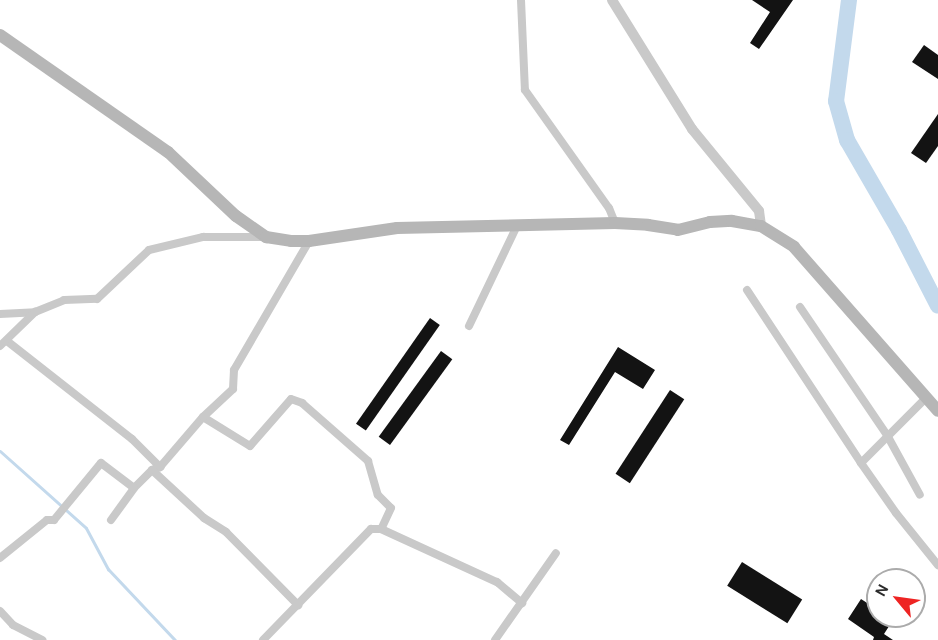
<!DOCTYPE html>
<style>
body{margin:0}
#map{position:relative;width:938px;height:640px;overflow:hidden;background:#fff;font-family:Karla,sans-serif}
div>[style]{position:absolute}
[style*='--x']{left:calc(var(--x)*1px);top:calc(var(--y)*1px);width:calc(var(--w)*1px);rotate:calc(var(--a)*1deg)}
.stream>*{height:3px;margin:-1.5px;padding:0 1.5px;transform-origin:1.5px;border-radius:1.5px;background:#c3d9ec}
.river>*{height:16px;margin:-8px;padding:0 8px;transform-origin:8px;border-radius:8px;background:#c3d9ec}
.building>*{inset:0;background:#131313;transform-origin:0 0}
.minor>*{height:8px;margin:-4px;padding:0 4px;transform-origin:4px;border-radius:4px;background:#c9c9c9}
.tertiary>*{height:10px;margin:-5px;padding:0 5px;transform-origin:5px;border-radius:5px;background:#c9c9c9}
.secondary>*{height:12px;margin:-6px;padding:0 6px;transform-origin:6px;border-radius:6px;background:#b6b6b6}
span{translate:-50% -50%;white-space:nowrap;text-align:center;line-height:1.15;-webkit-text-stroke:6px #fff;paint-order:stroke}
.north{position:absolute;left:866px;top:568px;width:60px;height:60px;box-sizing:border-box;background:#fff;border:2px solid #ababab;border-radius:50%;rotate:299deg;font-size:16px;font-weight:700;line-height:24px;text-align:center;color:#2c2c2c}
.north::after{content:'';display:block;margin:auto;width:21px;height:27px;background:#ee2423;clip-path:polygon(50% 0,100% 100%,50% 72%,0 100%)}
</style>
<div id="map">
<div class="stream">
<i style="--x:0;--y:451;--w:115;--a:41.8"></i>
<i style="--x:86;--y:528;--w:47;--a:61.8"></i>
<i style="--x:108;--y:569;--w:98;--a:46.7"></i>
</div>
<div class="river">
<i style="--x:849;--y:0;--w:102;--a:97.3"></i>
<i style="--x:836;--y:101;--w:41;--a:74.2"></i>
<i style="--x:847;--y:140;--w:104;--a:60"></i>
<i style="--x:899;--y:230;--w:85;--a:62.8"></i>
</div>
<div class="building">
<i style="clip-path:polygon(752px 0,793px 0,759px 49px,750px 43px,770px 12px)"></i>
<i style="clip-path:polygon(924px 45px,938px 55px,938px 79px,912px 62px)"></i>
<i style="clip-path:polygon(938px 114px,938px 146px,926px 163px,911px 153px)"></i>
<i style="left:430px;top:318px;width:12px;height:129px;rotate:35deg"></i>
<i style="clip-path:polygon(618px 347px,655px 370px,643px 389px,615px 372px,569px 445px,560px 440px)"></i>
<i style="left:441px;top:351px;width:14px;height:106px;rotate:36deg"></i>
<i style="left:670px;top:390px;width:17px;height:100px;rotate:33deg"></i>
<i style="left:742px;top:562px;width:71px;height:28px;rotate:32deg"></i>
<i style="clip-path:polygon(861px 599px,878px 610px,878px 616px,887px 616px,893px 620px,884px 634px,893px 640px,873px 640px,874px 637px,848px 619px)"></i>
</div>
<div class="minor">
<i style="--x:521;--y:0;--w:90;--a:87.5"></i>
<i style="--x:525;--y:90;--w:145;--a:54.6"></i>
<i style="--x:609;--y:208;--w:16;--a:68"></i>
<i style="--x:747;--y:290;--w:207;--a:56.6"></i>
<i style="--x:861;--y:463;--w:61;--a:55"></i>
<i style="--x:896;--y:513;--w:67;--a:51.1"></i>
<i style="--x:800;--y:307;--w:155;--a:55.8"></i>
<i style="--x:887;--y:435;--w:68;--a:61.2"></i>
<i style="--x:0;--y:314;--w:35;--a:-3"></i>
<i style="--x:469;--y:326;--w:111;--a:-64.4"></i>
<i style="--x:7;--y:341;--w:159;--a:38.1"></i>
<i style="--x:132;--y:439;--w:40;--a:45"></i>
<i style="--x:0;--y:346;--w:49;--a:-44.2"></i>
<i style="--x:35;--y:312;--w:31;--a:-22"></i>
<i style="--x:64;--y:300;--w:33;--a:-2"></i>
<i style="--x:97;--y:299;--w:71;--a:-43.3"></i>
<i style="--x:149;--y:250;--w:56;--a:-13.5"></i>
<i style="--x:203;--y:237;--w:62;--a:0"></i>
<i style="--x:203;--y:417;--w:55;--a:31.7"></i>
<i style="--x:250;--y:446;--w:62;--a:-48.9"></i>
<i style="--x:291;--y:399;--w:12;--a:20"></i>
<i style="--x:302;--y:403;--w:88;--a:41.3"></i>
<i style="--x:368;--y:461;--w:35;--a:74"></i>
<i style="--x:378;--y:495;--w:18;--a:45"></i>
<i style="--x:391;--y:508;--w:23;--a:115"></i>
<i style="--x:861;--y:463;--w:92;--a:-45"></i>
<i style="--x:152;--y:470;--w:71;--a:42.7"></i>
<i style="--x:204;--y:518;--w:26;--a:32"></i>
<i style="--x:226;--y:532;--w:103;--a:45.4"></i>
<i style="--x:111;--y:520;--w:39;--a:-54"></i>
<i style="--x:134;--y:488;--w:25;--a:-45"></i>
<i style="--x:152;--y:470;--w:9;--a:-21"></i>
<i style="--x:160;--y:467;--w:66;--a:-49.3"></i>
<i style="--x:203;--y:417;--w:41;--a:-43"></i>
<i style="--x:233;--y:389;--w:19;--a:-87"></i>
<i style="--x:234;--y:370;--w:149;--a:-59.8"></i>
<i style="--x:0;--y:558;--w:60;--a:-39"></i>
<i style="--x:47;--y:520;--w:7;--a:0"></i>
<i style="--x:54;--y:520;--w:74;--a:-50.5"></i>
<i style="--x:101;--y:463;--w:41;--a:37.1"></i>
<i style="--x:0;--y:611;--w:19;--a:47"></i>
<i style="--x:13;--y:625;--w:33;--a:27"></i>
<i style="--x:263;--y:640;--w:155;--a:-45.8"></i>
<i style="--x:371;--y:529;--w:10;--a:0"></i>
<i style="--x:381;--y:529;--w:128;--a:24.6"></i>
<i style="--x:497;--y:582;--w:33;--a:40"></i>
<i style="--x:495;--y:640;--w:106;--a:-55"></i>
</div>
<div class="tertiary">
<i style="--x:612;--y:0;--w:152;--a:58.2"></i>
<i style="--x:692;--y:129;--w:106;--a:50.7"></i>
<i style="--x:759;--y:211;--w:15;--a:82"></i>
</div>
<div class="secondary">
<i style="--x:0;--y:35;--w:205;--a:34.9"></i>
<i style="--x:168;--y:152;--w:93;--a:43.3"></i>
<i style="--x:236;--y:216;--w:37;--a:35"></i>
<i style="--x:266;--y:237;--w:25;--a:9"></i>
<i style="--x:291;--y:241;--w:18;--a:0"></i>
<i style="--x:309;--y:241;--w:89;--a:-8.4"></i>
<i style="--x:397;--y:228;--w:218;--a:-1.3"></i>
<i style="--x:615;--y:223;--w:33;--a:3"></i>
<i style="--x:648;--y:225;--w:30;--a:9"></i>
<i style="--x:678;--y:230;--w:33;--a:-14"></i>
<i style="--x:710;--y:222;--w:22;--a:-3"></i>
<i style="--x:732;--y:221;--w:29;--a:10"></i>
<i style="--x:761;--y:226;--w:39;--a:32"></i>
<i style="--x:794;--y:247;--w:218;--a:48.7"></i>
</div>
<div class="north">N</div>
</div>
